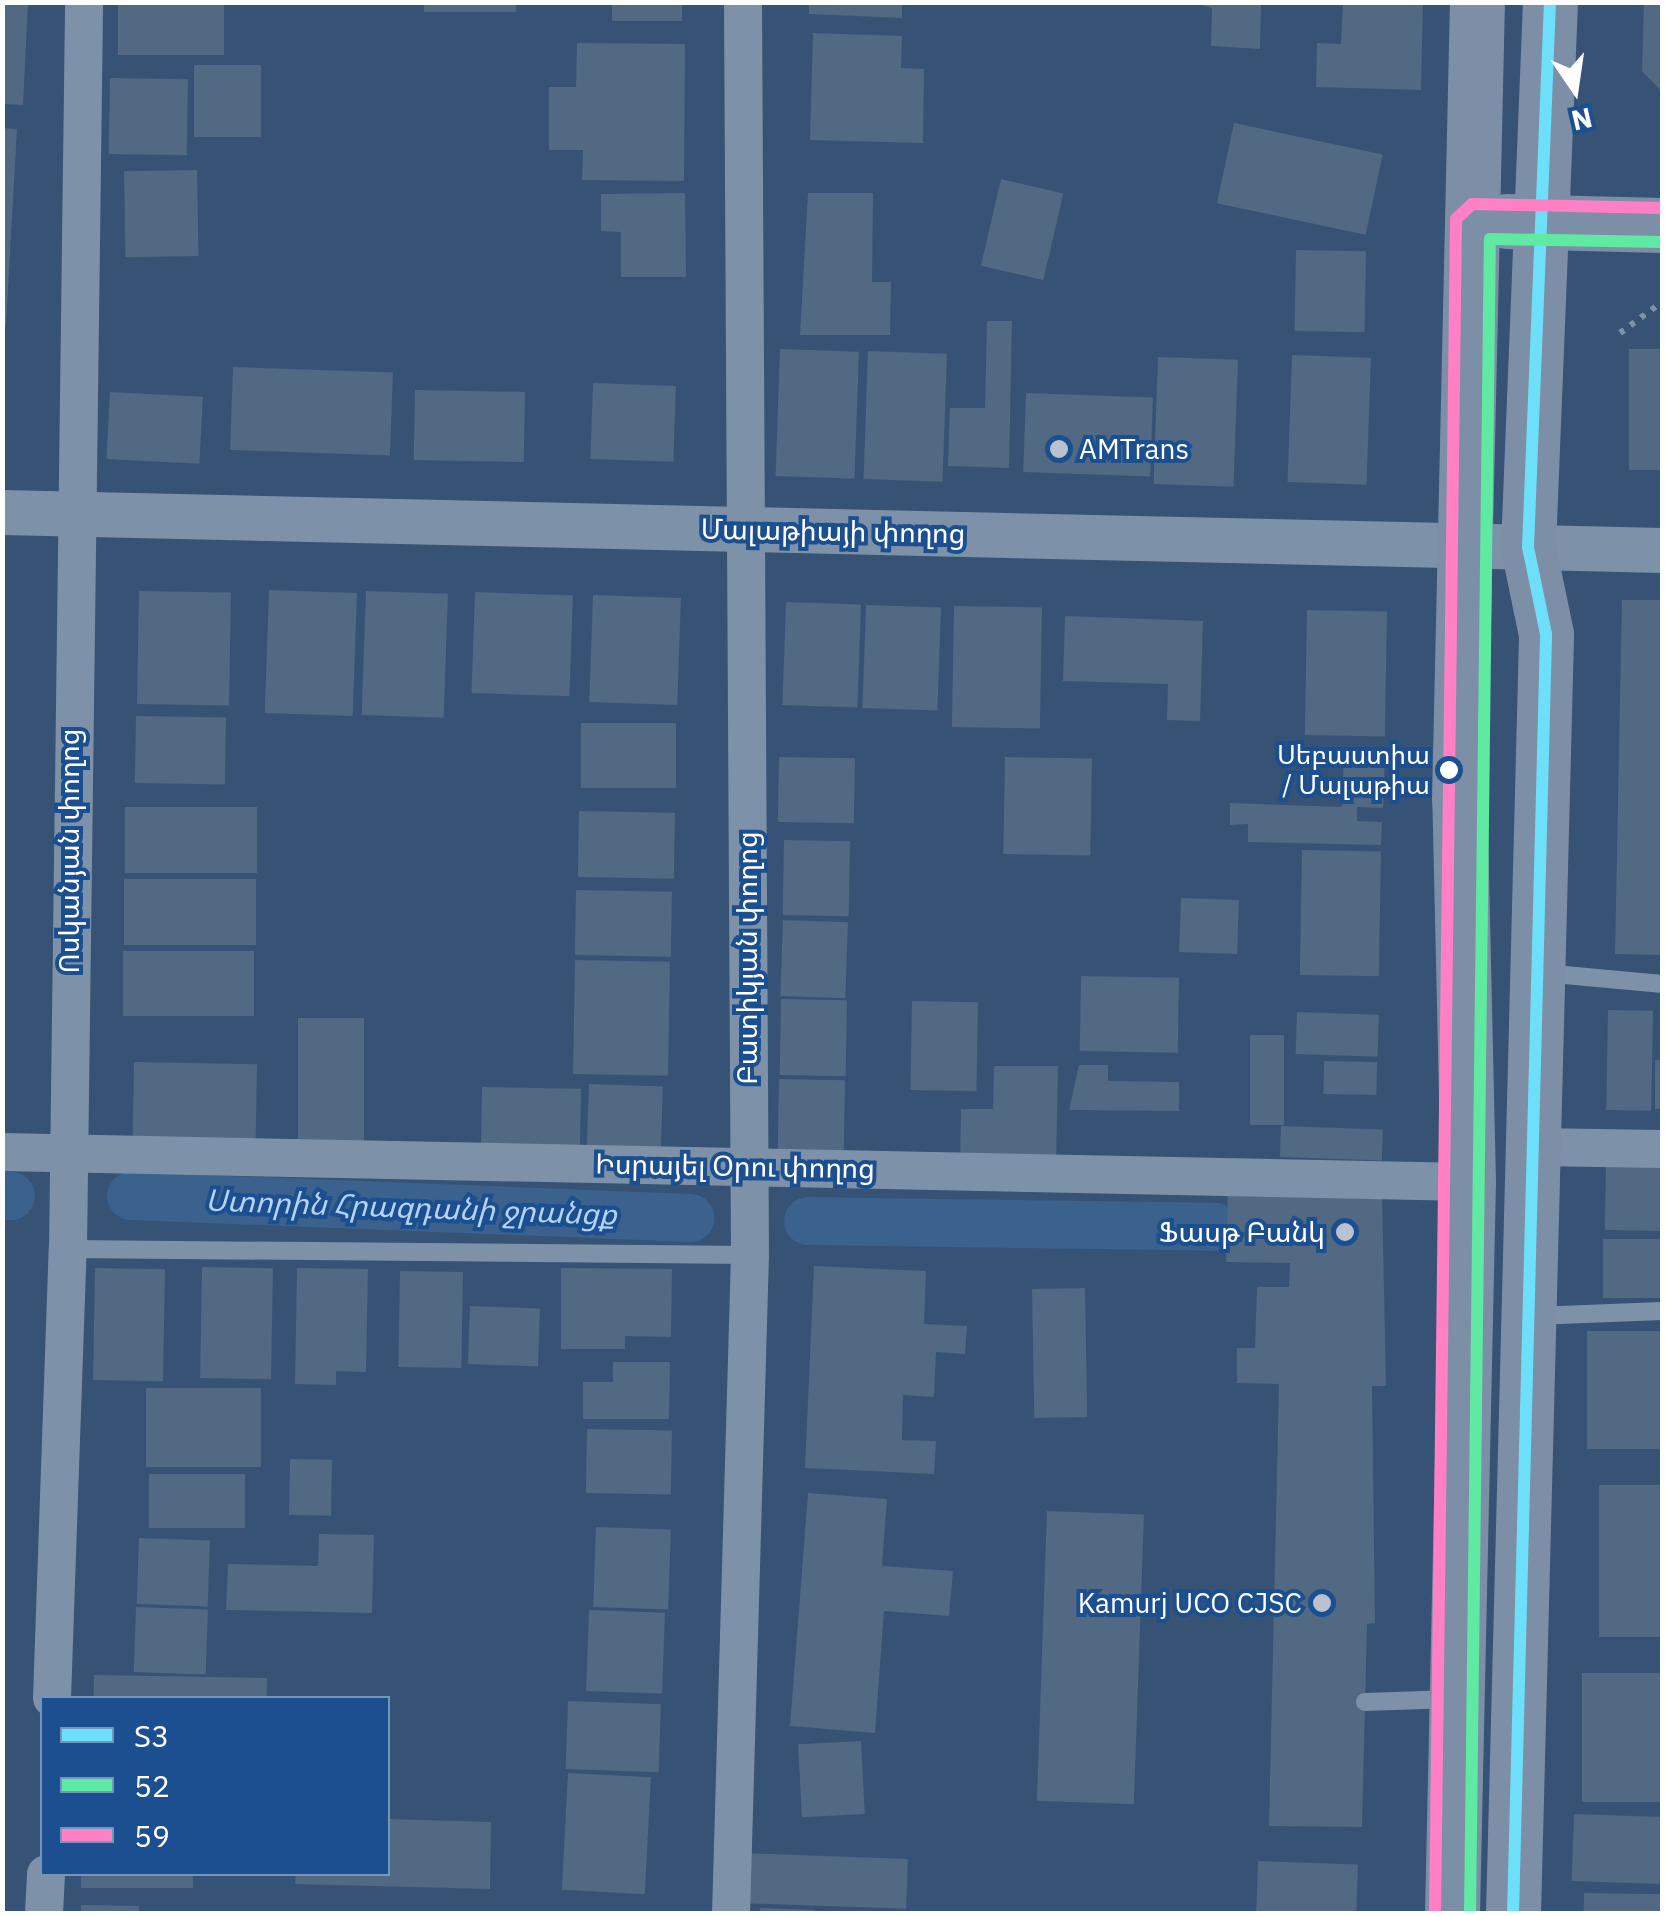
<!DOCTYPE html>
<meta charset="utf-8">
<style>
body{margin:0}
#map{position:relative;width:1665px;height:1916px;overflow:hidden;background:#365274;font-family:"IBM Plex Sans","Noto Sans Armenian",sans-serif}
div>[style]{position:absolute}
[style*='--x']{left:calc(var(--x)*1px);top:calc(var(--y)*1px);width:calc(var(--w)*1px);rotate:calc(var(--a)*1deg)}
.canal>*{height:48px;margin:-24px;padding:0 24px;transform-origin:24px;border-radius:24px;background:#3b618d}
.building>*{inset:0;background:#526984;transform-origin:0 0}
.path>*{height:6px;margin-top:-3px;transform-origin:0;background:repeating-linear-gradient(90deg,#7d92a8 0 5px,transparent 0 13px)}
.service>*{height:18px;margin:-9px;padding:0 9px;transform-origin:9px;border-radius:9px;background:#7d92a8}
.minor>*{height:38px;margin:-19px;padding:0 19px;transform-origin:19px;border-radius:19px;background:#7d92a8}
.tertiary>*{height:45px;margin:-22.5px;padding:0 22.5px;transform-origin:22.5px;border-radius:22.5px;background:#7d92a8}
.primary>*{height:55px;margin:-27.5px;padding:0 27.5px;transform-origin:27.5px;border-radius:27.5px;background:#7d8ea7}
.bus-1>*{height:12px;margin:-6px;padding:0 6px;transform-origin:6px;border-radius:6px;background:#6ddff8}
.bus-2>*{height:12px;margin:-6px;padding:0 6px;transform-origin:6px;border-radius:6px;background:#60e9a3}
.bus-3>*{height:12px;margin:-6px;padding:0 6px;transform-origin:6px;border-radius:6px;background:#ff80c5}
.dots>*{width:28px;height:28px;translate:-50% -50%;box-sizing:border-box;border:5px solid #1b4f8f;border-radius:50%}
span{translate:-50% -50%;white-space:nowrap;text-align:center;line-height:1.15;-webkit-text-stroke:8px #1b4f8f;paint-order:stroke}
.bus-label{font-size:26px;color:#fff}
.right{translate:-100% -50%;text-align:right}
.poi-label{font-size:28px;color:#fff}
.left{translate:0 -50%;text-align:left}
.street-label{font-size:28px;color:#fff}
.water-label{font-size:30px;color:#b5d3f5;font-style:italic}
.frame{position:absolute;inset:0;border:5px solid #fff;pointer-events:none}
.legend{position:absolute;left:40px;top:1696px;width:350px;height:180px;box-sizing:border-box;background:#1b4f8f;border:2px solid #7695bc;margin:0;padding:12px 18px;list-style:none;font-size:30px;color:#fff}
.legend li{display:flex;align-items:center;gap:20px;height:50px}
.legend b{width:50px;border:2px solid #7695bc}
.north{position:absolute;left:1525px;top:40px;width:100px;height:100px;-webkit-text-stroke:8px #1b4f8f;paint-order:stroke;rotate:167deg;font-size:28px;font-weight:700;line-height:40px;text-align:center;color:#fff}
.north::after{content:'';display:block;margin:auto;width:35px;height:45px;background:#fff;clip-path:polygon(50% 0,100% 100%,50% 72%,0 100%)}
</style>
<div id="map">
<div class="canal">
<i style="--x:2;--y:1196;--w:9;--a:0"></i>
<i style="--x:131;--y:1196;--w:560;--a:2.25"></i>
<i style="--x:808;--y:1221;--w:407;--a:0.8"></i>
</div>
<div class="building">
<i style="clip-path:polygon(2px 2px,28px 2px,23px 105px,2px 104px)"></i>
<i style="left:118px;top:2px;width:106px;height:53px"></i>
<i style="left:424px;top:2px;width:92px;height:10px"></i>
<i style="left:612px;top:2px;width:70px;height:19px"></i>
<i style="clip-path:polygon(809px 2px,902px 2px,902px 18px,809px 14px)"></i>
<i style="clip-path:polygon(1191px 2px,1261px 2px,1260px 49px,1211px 46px,1212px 8px)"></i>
<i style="clip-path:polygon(1343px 2px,1423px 2px,1421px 90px,1316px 87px,1317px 43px,1341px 44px)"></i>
<i style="clip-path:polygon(1644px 2px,1662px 2px,1662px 92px,1642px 71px)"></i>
<i style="clip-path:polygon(813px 33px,902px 36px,901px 68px,924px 69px,923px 143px,810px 140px)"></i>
<i style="clip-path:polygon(577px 43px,685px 44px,684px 181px,582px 180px,583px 150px,549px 150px,549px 87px,576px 87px)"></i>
<i style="left:194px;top:65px;width:67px;height:72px"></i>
<i style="left:110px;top:78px;width:78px;height:76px;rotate:1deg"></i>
<i style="left:1234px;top:123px;width:152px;height:82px;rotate:12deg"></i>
<i style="clip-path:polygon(2px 128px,17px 129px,6px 325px,2px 324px)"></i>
<i style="left:197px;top:170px;width:86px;height:73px;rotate:89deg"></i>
<i style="left:1001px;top:179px;width:64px;height:89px;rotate:13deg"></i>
<i style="clip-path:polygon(685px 193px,686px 277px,621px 277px,621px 232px,601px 231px,601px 194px)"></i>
<i style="clip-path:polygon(808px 193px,873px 193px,872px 282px,891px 282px,890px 335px,800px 335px)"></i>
<i style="left:1296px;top:250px;width:70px;height:81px;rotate:1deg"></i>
<i style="clip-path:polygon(987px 321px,1012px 321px,1009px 468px,948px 466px,950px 408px,985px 408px)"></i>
<i style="left:780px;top:349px;width:79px;height:127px;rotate:2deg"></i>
<i style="left:1629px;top:349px;width:33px;height:121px"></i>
<i style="left:868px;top:351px;width:79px;height:128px;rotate:2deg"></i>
<i style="left:1292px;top:355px;width:79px;height:127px;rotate:2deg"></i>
<i style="left:1158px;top:357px;width:80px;height:127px;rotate:2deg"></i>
<i style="left:233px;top:367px;width:160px;height:83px;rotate:2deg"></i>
<i style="left:593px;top:383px;width:83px;height:76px;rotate:2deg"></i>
<i style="left:415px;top:390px;width:110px;height:70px;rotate:1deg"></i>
<i style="left:110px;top:392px;width:93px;height:67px;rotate:3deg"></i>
<i style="left:1026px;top:393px;width:127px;height:79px;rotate:2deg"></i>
<i style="left:269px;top:590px;width:88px;height:123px;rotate:2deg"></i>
<i style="left:139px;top:591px;width:92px;height:113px;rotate:1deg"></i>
<i style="left:366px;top:591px;width:82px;height:124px;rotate:2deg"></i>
<i style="left:475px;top:592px;width:98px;height:101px;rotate:2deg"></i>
<i style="left:593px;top:595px;width:88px;height:107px;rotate:2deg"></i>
<i style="clip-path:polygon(1622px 600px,1662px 600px,1662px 955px,1615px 954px)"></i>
<i style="left:786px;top:602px;width:75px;height:103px;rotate:2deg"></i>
<i style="left:866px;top:605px;width:75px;height:103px;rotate:2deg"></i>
<i style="left:954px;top:606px;width:88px;height:121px;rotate:1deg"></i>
<i style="left:1307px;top:610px;width:80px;height:125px;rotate:1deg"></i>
<i style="clip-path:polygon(1065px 616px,1203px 621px,1200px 721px,1167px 720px,1168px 684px,1063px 681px)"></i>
<i style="left:136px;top:716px;width:90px;height:67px;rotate:1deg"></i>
<i style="left:581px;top:723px;width:95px;height:65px"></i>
<i style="clip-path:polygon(1344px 755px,1385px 756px,1383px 808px,1357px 807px,1357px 821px,1382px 822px,1381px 845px,1248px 842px,1248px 824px,1230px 825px,1230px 803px,1342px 807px)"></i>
<i style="left:779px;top:757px;width:76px;height:65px;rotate:1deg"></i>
<i style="left:1005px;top:757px;width:87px;height:97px;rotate:1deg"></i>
<i style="left:125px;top:807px;width:132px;height:66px"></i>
<i style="left:579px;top:811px;width:96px;height:66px;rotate:1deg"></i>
<i style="left:784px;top:840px;width:66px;height:75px;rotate:1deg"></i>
<i style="left:1302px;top:850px;width:79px;height:125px;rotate:1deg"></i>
<i style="left:124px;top:879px;width:132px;height:66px"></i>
<i style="left:576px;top:890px;width:96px;height:65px;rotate:1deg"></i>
<i style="left:1181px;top:898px;width:58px;height:54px;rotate:2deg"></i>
<i style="left:783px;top:920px;width:65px;height:76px;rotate:2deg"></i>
<i style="left:123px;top:951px;width:131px;height:65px"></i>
<i style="left:575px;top:960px;width:95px;height:114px;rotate:1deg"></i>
<i style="left:1081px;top:976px;width:98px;height:75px;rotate:1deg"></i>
<i style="left:781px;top:999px;width:66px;height:76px;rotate:1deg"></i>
<i style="left:912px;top:1001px;width:66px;height:89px;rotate:1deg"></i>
<i style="left:1608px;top:1010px;width:45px;height:100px;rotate:1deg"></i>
<i style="left:1297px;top:1012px;width:82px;height:42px;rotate:2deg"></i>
<i style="left:298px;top:1018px;width:66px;height:131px"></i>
<i style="left:1250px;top:1035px;width:34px;height:90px"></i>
<i style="left:1655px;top:1060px;width:7px;height:49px"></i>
<i style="left:1324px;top:1061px;width:53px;height:33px;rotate:1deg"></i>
<i style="left:134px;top:1062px;width:123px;height:80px;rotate:1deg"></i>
<i style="clip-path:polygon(1079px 1065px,1108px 1065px,1108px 1081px,1179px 1082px,1179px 1111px,1069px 1110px)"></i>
<i style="clip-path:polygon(994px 1066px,1058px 1066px,1056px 1168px,960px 1166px,961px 1109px,993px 1109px)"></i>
<i style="left:779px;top:1079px;width:66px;height:83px;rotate:1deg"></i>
<i style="left:589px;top:1084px;width:74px;height:61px;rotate:2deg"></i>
<i style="left:482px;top:1087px;width:99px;height:63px;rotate:1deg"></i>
<i style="left:1281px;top:1126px;width:102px;height:31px;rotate:2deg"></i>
<i style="left:1606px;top:1162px;width:56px;height:68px;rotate:1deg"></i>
<i style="clip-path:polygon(1228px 1188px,1382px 1191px,1386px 1386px,1372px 1386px,1375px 1623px,1367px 1624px,1362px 1827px,1269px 1826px,1279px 1384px,1237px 1383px,1237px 1348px,1255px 1348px,1257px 1287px,1289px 1287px,1290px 1263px,1226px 1262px)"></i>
<i style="left:1603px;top:1239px;width:59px;height:59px"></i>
<i style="clip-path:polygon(814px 1266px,926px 1271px,924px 1324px,967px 1326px,965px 1354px,936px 1352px,934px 1397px,903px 1395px,902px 1440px,936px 1441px,934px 1474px,805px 1468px)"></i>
<i style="left:202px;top:1267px;width:71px;height:111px;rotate:1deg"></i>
<i style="left:95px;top:1268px;width:70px;height:112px;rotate:1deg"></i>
<i style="clip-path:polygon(297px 1268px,368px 1269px,366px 1372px,336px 1371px,336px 1385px,295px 1384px)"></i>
<i style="clip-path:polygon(561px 1268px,672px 1269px,671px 1337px,625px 1336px,625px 1349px,561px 1349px)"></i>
<i style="left:400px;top:1271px;width:63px;height:96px;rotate:1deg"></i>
<i style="left:1085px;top:1288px;width:129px;height:53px;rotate:89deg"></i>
<i style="left:470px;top:1306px;width:70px;height:58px;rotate:2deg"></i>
<i style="left:1587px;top:1331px;width:75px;height:118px"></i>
<i style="clip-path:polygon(613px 1362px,670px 1362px,669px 1419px,583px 1419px,583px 1382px,613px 1382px)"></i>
<i style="left:146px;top:1388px;width:115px;height:79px"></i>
<i style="left:587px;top:1429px;width:85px;height:64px;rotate:1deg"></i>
<i style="left:290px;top:1459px;width:42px;height:56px;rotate:1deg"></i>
<i style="left:245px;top:1474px;width:54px;height:96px;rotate:90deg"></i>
<i style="left:1662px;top:1485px;width:152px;height:63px;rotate:90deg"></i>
<i style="clip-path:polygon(808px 1493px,887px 1499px,882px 1566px,953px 1571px,949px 1616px,884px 1611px,875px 1733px,790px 1726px)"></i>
<i style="left:1047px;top:1511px;width:97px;height:290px;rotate:2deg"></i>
<i style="left:596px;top:1527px;width:75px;height:80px;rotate:2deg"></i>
<i style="clip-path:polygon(319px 1534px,374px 1535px,372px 1613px,226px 1610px,228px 1564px,318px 1566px)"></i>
<i style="left:139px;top:1538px;width:71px;height:66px;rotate:2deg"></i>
<i style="left:136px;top:1607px;width:72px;height:65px;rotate:2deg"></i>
<i style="left:589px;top:1610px;width:76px;height:81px;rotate:2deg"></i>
<i style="left:1582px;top:1673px;width:80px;height:129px"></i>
<i style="left:94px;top:1675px;width:173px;height:23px;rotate:1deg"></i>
<i style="left:568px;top:1701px;width:93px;height:68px;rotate:2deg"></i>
<i style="left:861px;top:1741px;width:73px;height:63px;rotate:87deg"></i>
<i style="left:568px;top:1773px;width:83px;height:117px;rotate:3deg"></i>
<i style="left:1574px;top:1814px;width:88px;height:67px;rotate:2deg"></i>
<i style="clip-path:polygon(388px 1819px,491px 1822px,490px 1889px,295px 1884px,296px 1874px,388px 1874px)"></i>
<i style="left:739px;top:1853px;width:169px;height:50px;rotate:2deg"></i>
<i style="left:1258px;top:1861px;width:100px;height:53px;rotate:2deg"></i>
<i style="left:81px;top:1874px;width:112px;height:14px"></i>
<i style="left:1584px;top:1893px;width:78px;height:21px;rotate:1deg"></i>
<i style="left:81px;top:1905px;width:58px;height:9px;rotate:1deg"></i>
<i style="clip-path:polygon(760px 1908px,815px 1910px,815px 1914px,760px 1914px)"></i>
</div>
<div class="path">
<i style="--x:1620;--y:333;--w:52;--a:-36.4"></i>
</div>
<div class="service">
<i style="--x:1543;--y:973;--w:120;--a:5.3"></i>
<i style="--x:68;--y:1249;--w:682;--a:0.5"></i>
<i style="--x:1534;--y:1316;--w:128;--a:-2.2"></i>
<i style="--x:1365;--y:1702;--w:88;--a:-2"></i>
</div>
<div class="minor">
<i style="--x:1534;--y:1147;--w:128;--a:0.9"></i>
<i style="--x:2;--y:1152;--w:1466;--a:1.17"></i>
<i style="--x:52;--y:1698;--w:449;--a:-88"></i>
<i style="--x:68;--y:1249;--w:1247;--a:-89.26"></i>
<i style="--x:44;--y:1914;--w:40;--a:-87.1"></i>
<i style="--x:731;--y:1914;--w:659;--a:-88.35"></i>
<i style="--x:750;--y:1255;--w:1253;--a:-90.32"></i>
</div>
<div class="tertiary">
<i style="--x:2;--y:512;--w:1660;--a:1.31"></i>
</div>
<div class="primary">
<i style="--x:1506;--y:221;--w:156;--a:1.5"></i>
<i style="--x:1452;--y:1914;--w:732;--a:-88.75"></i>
<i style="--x:1468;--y:1182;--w:383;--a:-91.3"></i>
<i style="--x:1459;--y:799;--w:797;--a:-88.71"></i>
<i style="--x:1513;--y:1914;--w:1280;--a:-88.52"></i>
<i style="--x:1546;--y:634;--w:89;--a:-101.7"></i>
<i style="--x:1528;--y:547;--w:545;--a:-87.69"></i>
</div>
<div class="bus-1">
<i style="--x:1513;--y:1914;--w:1280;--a:-88.52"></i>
<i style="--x:1546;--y:634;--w:89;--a:-101.7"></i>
<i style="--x:1528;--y:547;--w:545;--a:-87.69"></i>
</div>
<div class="bus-2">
<i style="--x:1470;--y:1914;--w:1675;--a:-89.32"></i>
<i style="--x:1490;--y:239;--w:172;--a:1"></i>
</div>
<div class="bus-3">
<i style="--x:1435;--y:1914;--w:1695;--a:-89.29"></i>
<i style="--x:1456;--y:219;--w:22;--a:-43"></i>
<i style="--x:1472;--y:204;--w:190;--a:1.2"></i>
</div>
<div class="dots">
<i style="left:1059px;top:449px;background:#b9c2ce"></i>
<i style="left:1449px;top:770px;background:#fff"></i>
<i style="left:1345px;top:1232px;background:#b9c2ce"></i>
<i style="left:1322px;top:1603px;background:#b9c2ce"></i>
</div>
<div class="bus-label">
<span class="right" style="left:1430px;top:770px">Սեբաստիա<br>/ Մալաթիա</span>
</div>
<div class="poi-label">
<span class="left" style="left:1079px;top:449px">AMTrans</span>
<span class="right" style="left:1325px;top:1232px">Ֆասթ Բանկ</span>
<span class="right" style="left:1302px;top:1603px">Kamurj UCO CJSC</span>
</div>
<div class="street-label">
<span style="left:833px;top:531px;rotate:1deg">Մալաթիայի փողոց</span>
<span style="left:69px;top:851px;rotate:-90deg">Ոսկանյան փողոց</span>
<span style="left:747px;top:958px;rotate:-90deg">Բատիկյան փողոց</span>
<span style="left:735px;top:1166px;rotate:1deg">Իսրայել Օրու փողոց</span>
</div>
<div class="water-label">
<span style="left:411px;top:1207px;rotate:2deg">Ստորին Հրազդանի ջրանցք</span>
</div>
<div class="frame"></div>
<ul class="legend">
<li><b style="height:12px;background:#6ddff8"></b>Տ3</li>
<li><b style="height:12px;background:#60e9a3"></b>52</li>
<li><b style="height:12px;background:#ff80c5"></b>59</li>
</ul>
<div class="north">N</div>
</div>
